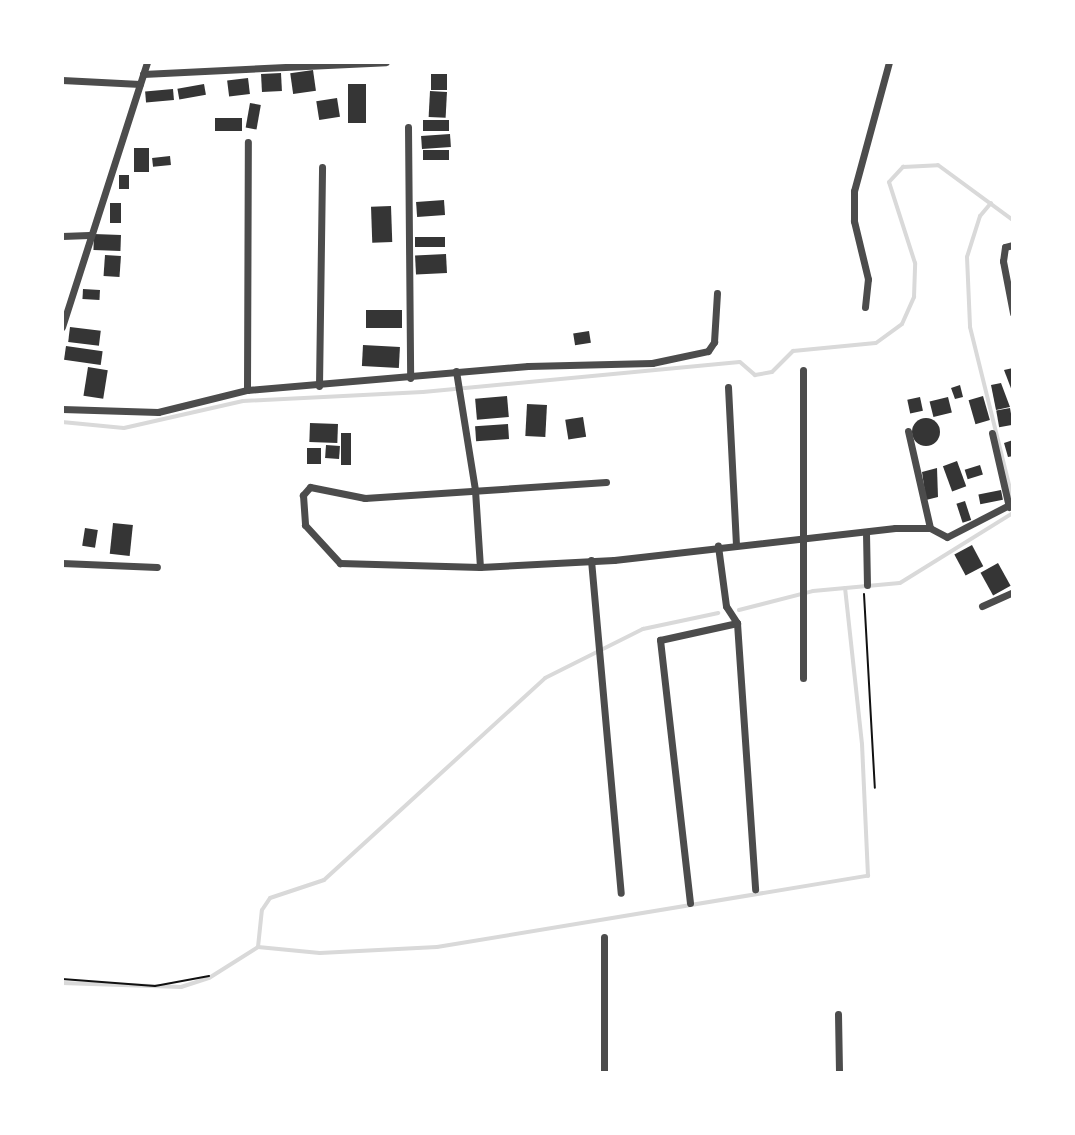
<!DOCTYPE html>
<style>
body{margin:0}
#map{position:relative;width:1075px;height:1135px;overflow:hidden;background:#fff;font-family:"Alegreya Sans",sans-serif}
div>[style]{position:absolute}
[style*='--x']{left:calc(var(--x)*1px);top:calc(var(--y)*1px);width:calc(var(--w)*1px);rotate:calc(var(--a)*1deg)}
.stream>*{height:4px;margin:-2px;padding:0 2px;transform-origin:2px;border-radius:2px;background:#d9d9d9}
.building>*{inset:0;background:#353535;transform-origin:0 0}
.round{border-radius:50%}
.path>*{height:2px;margin:-1px;padding:0 1px;transform-origin:1px;border-radius:1px;background:#111}
.minor>*{height:7px;margin:-3.5px;padding:0 3.5px;transform-origin:3.5px;border-radius:3.5px;background:#4c4c4c}
span{translate:-50% -50%;white-space:nowrap;text-align:center;line-height:1.15;-webkit-text-stroke:6px #fff;paint-order:stroke}
.frame{position:absolute;inset:0;border:64px solid #fff;pointer-events:none}
</style>
<div id="map">
<div class="stream">
<i style="--x:991;--y:203;--w:17;--a:130"></i>
<i style="--x:980;--y:216;--w:43;--a:107.6"></i>
<i style="--x:967;--y:257;--w:70;--a:87.5"></i>
<i style="--x:970;--y:327;--w:175;--a:76.1"></i>
<i style="--x:62;--y:422;--w:62;--a:5.5"></i>
<i style="--x:124;--y:428;--w:122;--a:-12.8"></i>
<i style="--x:243;--y:401;--w:180;--a:-2.9"></i>
<i style="--x:423;--y:392;--w:318;--a:-5.4"></i>
<i style="--x:740;--y:362;--w:20;--a:41"></i>
<i style="--x:755;--y:375;--w:17;--a:-10"></i>
<i style="--x:772;--y:372;--w:30;--a:-45"></i>
<i style="--x:793;--y:351;--w:83;--a:-5.5"></i>
<i style="--x:876;--y:343;--w:32;--a:-36"></i>
<i style="--x:902;--y:324;--w:30;--a:-66"></i>
<i style="--x:914;--y:297;--w:34;--a:-88"></i>
<i style="--x:915;--y:263;--w:85;--a:-107.8"></i>
<i style="--x:889;--y:182;--w:21;--a:-47"></i>
<i style="--x:903;--y:167;--w:35;--a:-3"></i>
<i style="--x:938;--y:165;--w:93;--a:36.3"></i>
<i style="--x:739;--y:610;--w:76;--a:-14.4"></i>
<i style="--x:813;--y:591;--w:87;--a:-5.3"></i>
<i style="--x:900;--y:583;--w:133;--a:-31.8"></i>
<i style="--x:258;--y:947;--w:62;--a:5.5"></i>
<i style="--x:320;--y:953;--w:117;--a:-2.9"></i>
<i style="--x:437;--y:947;--w:437;--a:-9.4"></i>
<i style="--x:868;--y:876;--w:132;--a:-92.6"></i>
<i style="--x:862;--y:744;--w:157;--a:-96.2"></i>
<i style="--x:258;--y:947;--w:37;--a:-84"></i>
<i style="--x:262;--y:910;--w:14;--a:-56"></i>
<i style="--x:270;--y:898;--w:57;--a:-18.4"></i>
<i style="--x:324;--y:880;--w:299;--a:-42.4"></i>
<i style="--x:545;--y:678;--w:110;--a:-26.6"></i>
<i style="--x:643;--y:629;--w:77;--a:-12"></i>
<i style="--x:62;--y:983;--w:119;--a:1.9"></i>
<i style="--x:181;--y:987;--w:29;--a:-18"></i>
<i style="--x:209;--y:978;--w:58;--a:-32.3"></i>
</div>
<div class="building">
<i style="left:313px;top:70px;width:21px;height:23px;rotate:82deg"></i>
<i style="left:281px;top:73px;width:18px;height:20px;rotate:87deg"></i>
<i style="left:431px;top:74px;width:16px;height:16px"></i>
<i style="left:248px;top:78px;width:16px;height:21px;rotate:83deg"></i>
<i style="left:204px;top:84px;width:11px;height:27px;rotate:80deg"></i>
<i style="left:348px;top:84px;width:18px;height:39px"></i>
<i style="left:173px;top:89px;width:11px;height:28px;rotate:85deg"></i>
<i style="left:430px;top:91px;width:17px;height:26px;rotate:3deg"></i>
<i style="left:337px;top:98px;width:19px;height:21px;rotate:81deg"></i>
<i style="left:250px;top:103px;width:11px;height:25px;rotate:10deg"></i>
<i style="left:215px;top:118px;width:27px;height:13px"></i>
<i style="left:449px;top:120px;width:11px;height:26px;rotate:90deg"></i>
<i style="left:450px;top:134px;width:13px;height:29px;rotate:86deg"></i>
<i style="left:134px;top:148px;width:15px;height:24px"></i>
<i style="left:449px;top:150px;width:10px;height:26px;rotate:90deg"></i>
<i style="left:170px;top:156px;width:9px;height:18px;rotate:84deg"></i>
<i style="left:119px;top:175px;width:10px;height:14px"></i>
<i style="left:444px;top:200px;width:15px;height:28px;rotate:86deg"></i>
<i style="left:110px;top:203px;width:11px;height:20px"></i>
<i style="left:391px;top:206px;width:36px;height:20px;rotate:88deg"></i>
<i style="left:94px;top:234px;width:27px;height:16px;rotate:2deg"></i>
<i style="left:445px;top:237px;width:10px;height:30px;rotate:90deg"></i>
<i style="left:446px;top:254px;width:19px;height:31px;rotate:87deg"></i>
<i style="left:105px;top:255px;width:16px;height:21px;rotate:4deg"></i>
<i style="left:83px;top:289px;width:17px;height:10px;rotate:3deg"></i>
<i style="left:366px;top:310px;width:36px;height:18px"></i>
<i style="left:70px;top:327px;width:31px;height:15px;rotate:7deg"></i>
<i style="left:589px;top:331px;width:12px;height:16px;rotate:81deg"></i>
<i style="left:363px;top:345px;width:37px;height:21px;rotate:3deg"></i>
<i style="left:66px;top:346px;width:37px;height:14px;rotate:8deg"></i>
<i style="left:88px;top:367px;width:20px;height:29px;rotate:9deg"></i>
<i style="clip-path:polygon(1013px 368px,1013px 391px,1012px 391px,1004px 370px)"></i>
<i style="clip-path:polygon(1001px 383px,1010px 407px,996px 410px,991px 385px)"></i>
<i style="clip-path:polygon(960px 385px,963px 397px,955px 399px,951px 388px)"></i>
<i style="left:507px;top:396px;width:21px;height:32px;rotate:85deg"></i>
<i style="left:983px;top:396px;width:25px;height:15px;rotate:74deg"></i>
<i style="left:920px;top:397px;width:14px;height:13px;rotate:78deg"></i>
<i style="left:948px;top:397px;width:16px;height:19px;rotate:76deg"></i>
<i style="left:527px;top:404px;width:20px;height:32px;rotate:3deg"></i>
<i style="left:1010px;top:408px;width:17px;height:14px;rotate:80deg"></i>
<i style="left:583px;top:417px;width:20px;height:18px;rotate:81deg"></i>
<i class="round" style="left:912px;top:418px;width:28px;height:28px"></i>
<i style="left:310px;top:423px;width:28px;height:19px;rotate:2deg"></i>
<i style="left:508px;top:424px;width:15px;height:33px;rotate:86deg"></i>
<i style="left:341px;top:433px;width:10px;height:32px"></i>
<i style="clip-path:polygon(1013px 440px,1013px 456px,1008px 457px,1004px 443px)"></i>
<i style="left:326px;top:445px;width:14px;height:13px;rotate:4deg"></i>
<i style="left:307px;top:448px;width:14px;height:16px"></i>
<i style="left:957px;top:461px;width:27px;height:15px;rotate:70deg"></i>
<i style="left:980px;top:465px;width:10px;height:16px;rotate:73deg"></i>
<i style="clip-path:polygon(937px 468px,938px 497px,926px 500px,922px 472px)"></i>
<i style="left:1001px;top:490px;width:10px;height:23px;rotate:79deg"></i>
<i style="left:965px;top:501px;width:20px;height:9px;rotate:72deg"></i>
<i style="left:113px;top:523px;width:20px;height:31px;rotate:6deg"></i>
<i style="left:85px;top:528px;width:13px;height:18px;rotate:9deg"></i>
<i style="left:972px;top:545px;width:24px;height:20px;rotate:62deg"></i>
<i style="left:998px;top:563px;width:26px;height:20px;rotate:61deg"></i>
</div>
<div class="path">
<i style="--x:864;--y:594;--w:194;--a:86.8"></i>
<i style="--x:62;--y:979;--w:93;--a:4.3"></i>
<i style="--x:155;--y:986;--w:55;--a:-10.5"></i>
</div>
<div class="minor">
<i style="--x:143;--y:74;--w:243;--a:-2.8"></i>
<i style="--x:62;--y:80;--w:78;--a:2.9"></i>
<i style="--x:408;--y:127;--w:251;--a:89.5"></i>
<i style="--x:62;--y:236;--w:27;--a:-2"></i>
<i style="--x:1013;--y:245;--w:8;--a:166"></i>
<i style="--x:1005;--y:247;--w:14;--a:98"></i>
<i style="--x:1003;--y:261;--w:53;--a:79.1"></i>
<i style="--x:865;--y:307;--w:28;--a:-84"></i>
<i style="--x:868;--y:279;--w:60;--a:-103.6"></i>
<i style="--x:854;--y:221;--w:30;--a:-90"></i>
<i style="--x:854;--y:191;--w:134;--a:-74.8"></i>
<i style="--x:62;--y:327;--w:278;--a:-72.2"></i>
<i style="--x:803;--y:370;--w:308;--a:90"></i>
<i style="--x:456;--y:371;--w:121;--a:80.9"></i>
<i style="--x:475;--y:490;--w:77;--a:86.3"></i>
<i style="--x:319;--y:386;--w:219;--a:-89.2"></i>
<i style="--x:728;--y:387;--w:157;--a:87.1"></i>
<i style="--x:247;--y:390;--w:248;--a:-89.8"></i>
<i style="--x:62;--y:409;--w:96;--a:1.8"></i>
<i style="--x:158;--y:412;--w:92;--a:-13.9"></i>
<i style="--x:247;--y:390;--w:282;--a:-4.9"></i>
<i style="--x:528;--y:366;--w:124;--a:-1.4"></i>
<i style="--x:652;--y:363;--w:57;--a:-12.1"></i>
<i style="--x:708;--y:351;--w:11;--a:-56"></i>
<i style="--x:714;--y:342;--w:49;--a:-86.5"></i>
<i style="--x:908;--y:431;--w:99;--a:77.2"></i>
<i style="--x:992;--y:433;--w:76;--a:77.1"></i>
<i style="--x:606;--y:482;--w:242;--a:176.2"></i>
<i style="--x:365;--y:498;--w:56;--a:-168.7"></i>
<i style="--x:310;--y:487;--w:11;--a:131"></i>
<i style="--x:303;--y:495;--w:30;--a:86"></i>
<i style="--x:305;--y:525;--w:52;--a:47.4"></i>
<i style="--x:340;--y:563;--w:140;--a:1.6"></i>
<i style="--x:480;--y:567;--w:134;--a:-3"></i>
<i style="--x:614;--y:560;--w:283;--a:-6.5"></i>
<i style="--x:895;--y:528;--w:35;--a:0"></i>
<i style="--x:930;--y:528;--w:19;--a:28"></i>
<i style="--x:947;--y:537;--w:74;--a:-27.3"></i>
<i style="--x:866;--y:533;--w:52;--a:88.9"></i>
<i style="--x:591;--y:560;--w:334;--a:84.9"></i>
<i style="--x:62;--y:563;--w:95;--a:2.4"></i>
<i style="--x:982;--y:606;--w:34;--a:-24"></i>
<i style="--x:737;--y:623;--w:267;--a:86.1"></i>
<i style="--x:690;--y:903;--w:265;--a:-96.5"></i>
<i style="--x:660;--y:640;--w:79;--a:-12.4"></i>
<i style="--x:737;--y:623;--w:20;--a:-123"></i>
<i style="--x:726;--y:606;--w:61;--a:-97.6"></i>
<i style="--x:838;--y:1014;--w:59;--a:89"></i>
<i style="--x:604;--y:1073;--w:136;--a:-90"></i>
</div>
<div class="frame"></div>
</div>
